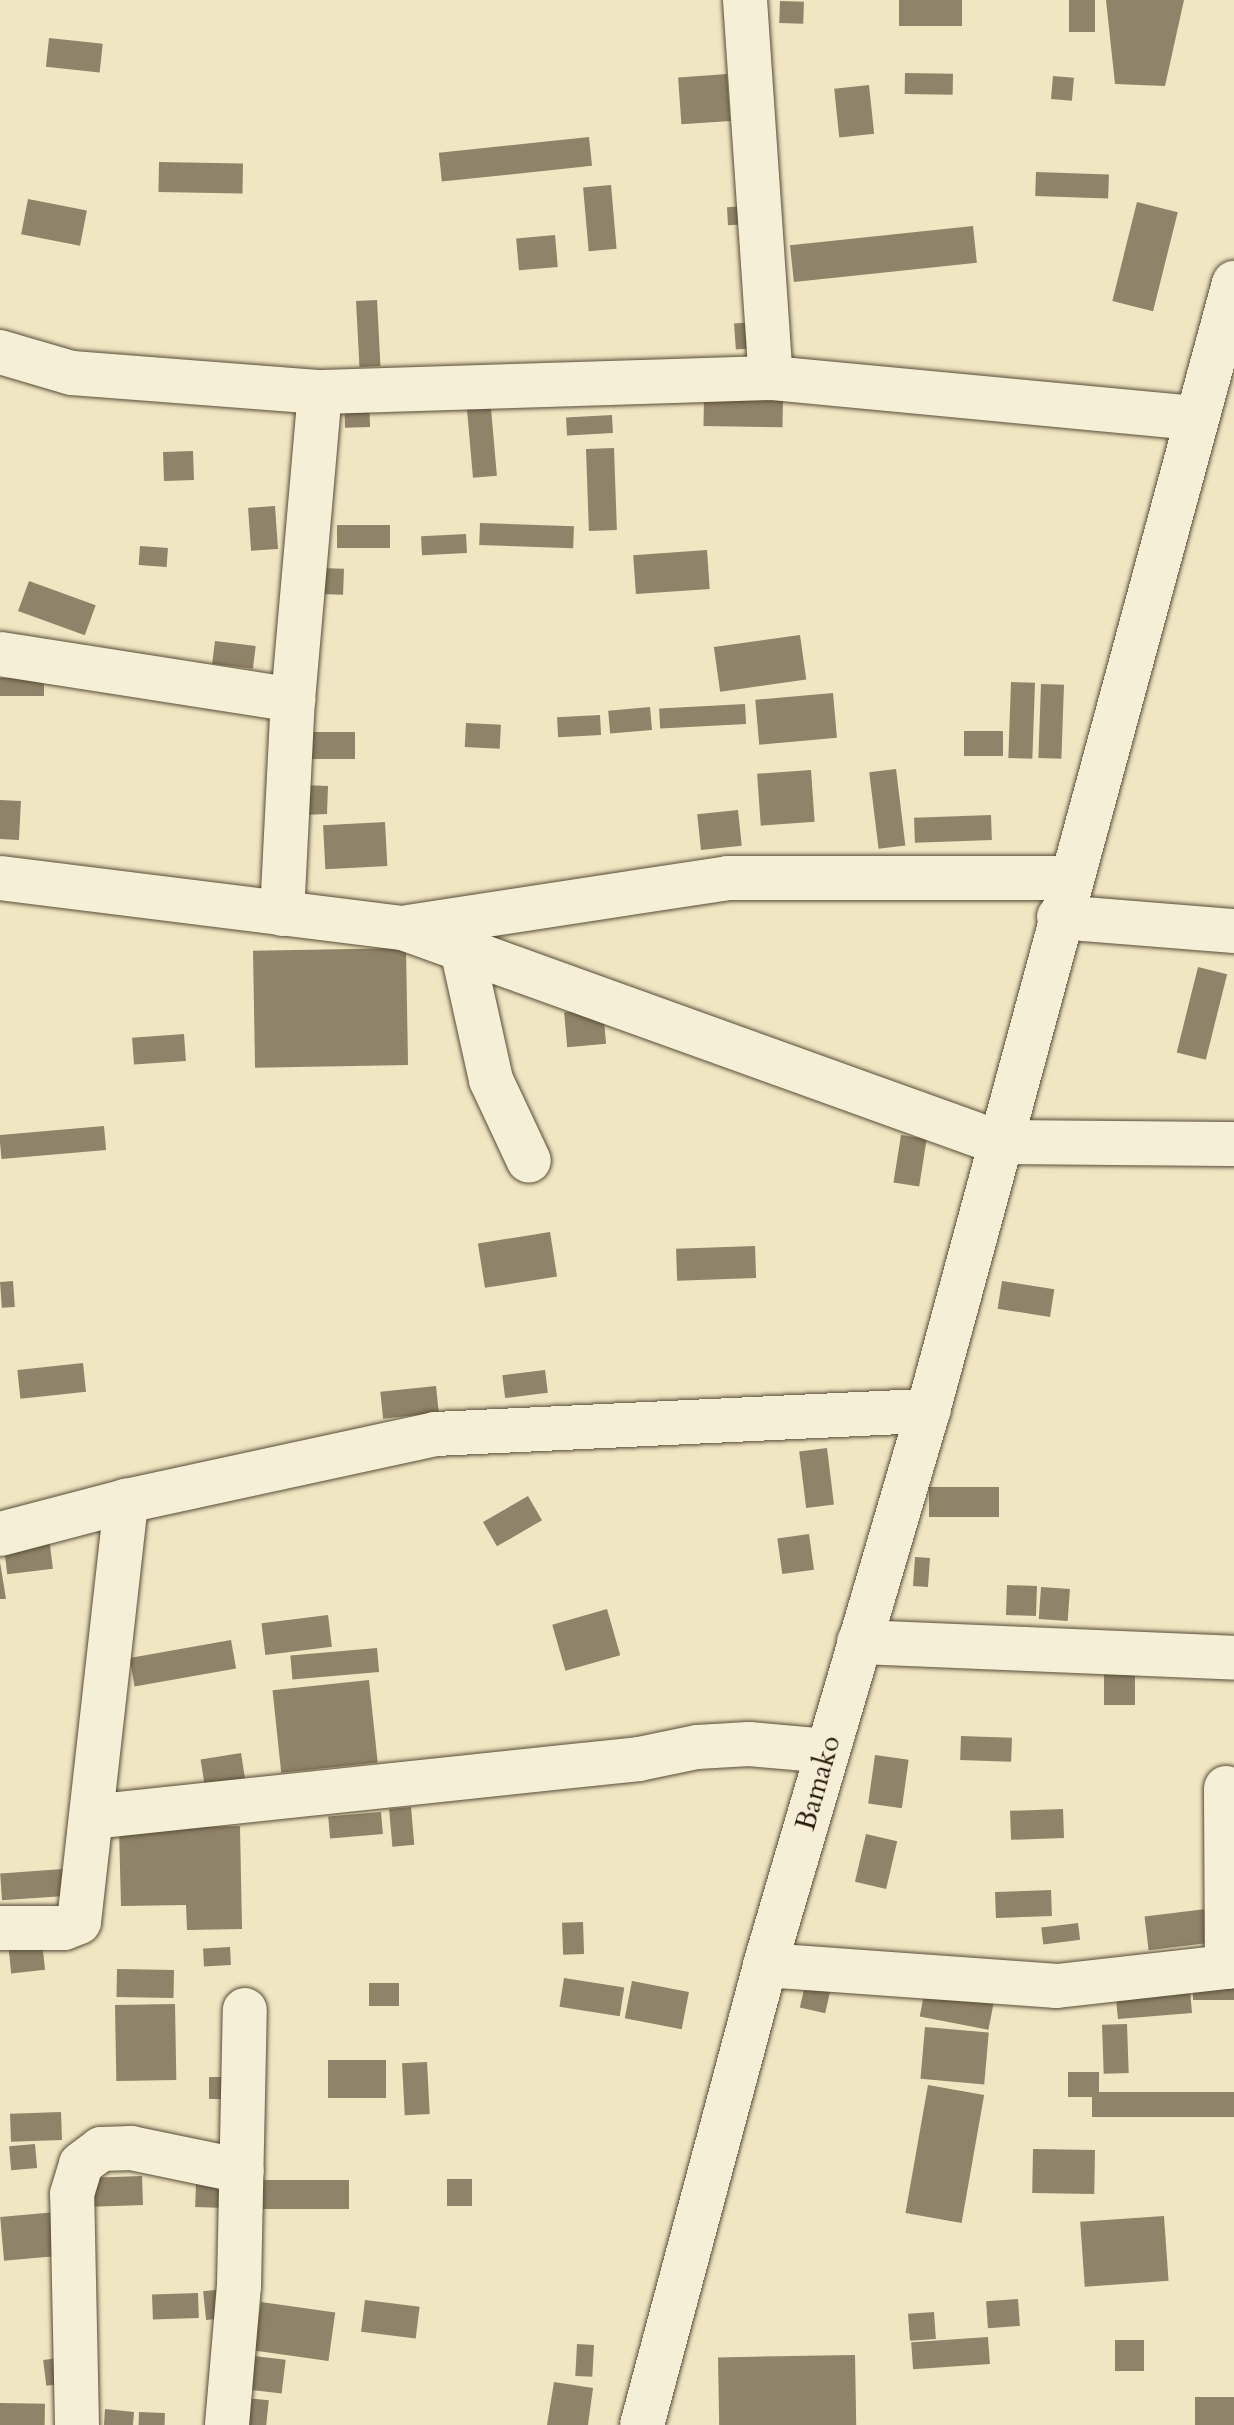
<!DOCTYPE html>
<style>
body{margin:0}
#map{position:relative;width:1234px;height:2425px;overflow:hidden;background:#f1e6c2;font-family:Cardo,serif}
div>[style]{position:absolute}
[style*='--x']{left:calc(var(--x)*1px);top:calc(var(--y)*1px);width:calc(var(--w)*1px);rotate:calc(var(--a)*1deg)}
.building>*{inset:0;background:#8f8369;transform-origin:0 0}
.roads{filter:drop-shadow(0 0 2px #584c37) drop-shadow(0 0 2px #584c37)}
.minor>*{height:44px;margin:-22px;padding:0 22px;transform-origin:22px;border-radius:22px;background:#f6efd7}
span{translate:-50% -50%;white-space:nowrap;text-align:center;line-height:1.15;-webkit-text-stroke:7px #f6efd7;paint-order:stroke}
.street-label{font-size:28px;color:#251809}
</style>
<div id="map">
<div class="building">
<i style="left:899px;top:0;width:63px;height:26px"></i>
<i style="left:1069px;top:0;width:26px;height:32px"></i>
<i style="clip-path:polygon(1106px 0,1184px 0,1165px 86px,1115px 84px)"></i>
<i style="left:780px;top:1px;width:24px;height:22px;rotate:2deg"></i>
<i style="left:49px;top:38px;width:54px;height:29px;rotate:6deg"></i>
<i style="left:905px;top:73px;width:48px;height:21px;rotate:1deg"></i>
<i style="left:727px;top:74px;width:47px;height:49px;rotate:86deg"></i>
<i style="left:1053px;top:76px;width:21px;height:23px;rotate:5deg"></i>
<i style="left:869px;top:85px;width:49px;height:35px;rotate:84deg"></i>
<i style="left:589px;top:137px;width:29px;height:151px;rotate:84deg"></i>
<i style="left:159px;top:162px;width:84px;height:30px;rotate:1deg"></i>
<i style="left:1036px;top:172px;width:73px;height:24px;rotate:2deg"></i>
<i style="left:611px;top:185px;width:64px;height:28px;rotate:85deg"></i>
<i style="left:28px;top:199px;width:60px;height:36px;rotate:11deg"></i>
<i style="left:1137px;top:202px;width:42px;height:102px;rotate:14deg"></i>
<i style="left:749px;top:206px;width:18px;height:22px;rotate:87deg"></i>
<i style="left:973px;top:226px;width:37px;height:184px;rotate:84deg"></i>
<i style="left:555px;top:235px;width:32px;height:39px;rotate:85deg"></i>
<i style="left:377px;top:300px;width:66px;height:21px;rotate:87deg"></i>
<i style="left:756px;top:322px;width:26px;height:22px;rotate:86deg"></i>
<i style="left:369px;top:397px;width:30px;height:25px;rotate:88deg"></i>
<i style="left:490px;top:397px;width:79px;height:24px;rotate:85deg"></i>
<i style="left:704px;top:397px;width:79px;height:29px;rotate:1deg"></i>
<i style="left:612px;top:415px;width:18px;height:46px;rotate:87deg"></i>
<i style="left:614px;top:448px;width:82px;height:28px;rotate:88deg"></i>
<i style="left:193px;top:451px;width:29px;height:30px;rotate:88deg"></i>
<i style="left:275px;top:506px;width:43px;height:27px;rotate:86deg"></i>
<i style="left:480px;top:523px;width:94px;height:22px;rotate:2deg"></i>
<i style="left:390px;top:525px;width:23px;height:53px;rotate:90deg"></i>
<i style="left:466px;top:534px;width:19px;height:45px;rotate:87deg"></i>
<i style="left:140px;top:546px;width:28px;height:19px;rotate:4deg"></i>
<i style="left:707px;top:550px;width:39px;height:74px;rotate:86deg"></i>
<i style="left:319px;top:568px;width:25px;height:26px;rotate:2deg"></i>
<i style="left:29px;top:581px;width:71px;height:32px;rotate:20deg"></i>
<i style="left:800px;top:635px;width:45px;height:87px;rotate:82deg"></i>
<i style="left:215px;top:641px;width:41px;height:23px;rotate:7deg"></i>
<i style="left:0;top:678px;width:44px;height:18px"></i>
<i style="left:1011px;top:682px;width:24px;height:76px;rotate:2deg"></i>
<i style="left:1041px;top:684px;width:23px;height:74px;rotate:2deg"></i>
<i style="left:833px;top:693px;width:45px;height:78px;rotate:85deg"></i>
<i style="left:745px;top:704px;width:20px;height:86px;rotate:87deg"></i>
<i style="left:650px;top:707px;width:23px;height:42px;rotate:85deg"></i>
<i style="left:600px;top:715px;width:20px;height:43px;rotate:87deg"></i>
<i style="left:466px;top:723px;width:35px;height:24px;rotate:3deg"></i>
<i style="left:964px;top:731px;width:39px;height:25px"></i>
<i style="left:355px;top:732px;width:27px;height:57px;rotate:90deg"></i>
<i style="left:896px;top:769px;width:77px;height:27px;rotate:83deg"></i>
<i style="left:811px;top:770px;width:52px;height:54px;rotate:86deg"></i>
<i style="clip-path:polygon(303px 785px,328px 786px,327px 814px,304px 815px)"></i>
<i style="left:0;top:800px;width:21px;height:39px;rotate:3deg"></i>
<i style="left:738px;top:810px;width:36px;height:41px;rotate:84deg"></i>
<i style="left:991px;top:815px;width:25px;height:77px;rotate:88deg"></i>
<i style="left:385px;top:822px;width:44px;height:62px;rotate:87deg"></i>
<i style="left:406px;top:948px;width:117px;height:153px;rotate:89deg"></i>
<i style="left:1198px;top:967px;width:30px;height:88px;rotate:14deg"></i>
<i style="left:603px;top:1009px;width:35px;height:39px;rotate:85deg"></i>
<i style="left:184px;top:1034px;width:27px;height:52px;rotate:86deg"></i>
<i style="left:104px;top:1126px;width:24px;height:105px;rotate:85deg"></i>
<i style="left:901px;top:1135px;width:26px;height:48px;rotate:9deg"></i>
<i style="left:550px;top:1232px;width:45px;height:73px;rotate:81deg"></i>
<i style="left:755px;top:1246px;width:32px;height:79px;rotate:88deg"></i>
<i style="left:13px;top:1281px;width:26px;height:13px;rotate:86deg"></i>
<i style="left:1002px;top:1281px;width:53px;height:28px;rotate:9deg"></i>
<i style="left:83px;top:1363px;width:29px;height:66px;rotate:84deg"></i>
<i style="left:545px;top:1370px;width:23px;height:43px;rotate:83deg"></i>
<i style="left:436px;top:1386px;width:27px;height:56px;rotate:84deg"></i>
<i style="left:827px;top:1448px;width:57px;height:28px;rotate:83deg"></i>
<i style="left:929px;top:1487px;width:70px;height:30px"></i>
<i style="left:528px;top:1496px;width:28px;height:52px;rotate:60deg"></i>
<i style="left:809px;top:1534px;width:36px;height:32px;rotate:82deg"></i>
<i style="left:49px;top:1537px;width:32px;height:46px;rotate:83deg"></i>
<i style="left:915px;top:1557px;width:15px;height:29px;rotate:4deg"></i>
<i style="clip-path:polygon(0 1562px,6px 1599px,0 1599px)"></i>
<i style="left:1007px;top:1585px;width:30px;height:30px;rotate:2deg"></i>
<i style="left:1041px;top:1587px;width:29px;height:32px;rotate:4deg"></i>
<i style="left:607px;top:1609px;width:48px;height:57px;rotate:74deg"></i>
<i style="left:328px;top:1615px;width:32px;height:67px;rotate:83deg"></i>
<i style="left:231px;top:1640px;width:29px;height:103px;rotate:80deg"></i>
<i style="left:377px;top:1648px;width:24px;height:87px;rotate:85deg"></i>
<i style="left:1104px;top:1670px;width:31px;height:35px"></i>
<i style="left:369px;top:1680px;width:83px;height:97px;rotate:84deg"></i>
<i style="left:961px;top:1736px;width:51px;height:24px;rotate:2deg"></i>
<i style="left:241px;top:1753px;width:31px;height:41px;rotate:81deg"></i>
<i style="left:875px;top:1755px;width:34px;height:49px;rotate:8deg"></i>
<i style="left:411px;top:1807px;width:38px;height:22px;rotate:85deg"></i>
<i style="left:1063px;top:1809px;width:29px;height:53px;rotate:88deg"></i>
<i style="left:381px;top:1812px;width:22px;height:53px;rotate:85deg"></i>
<i style="clip-path:polygon(240px 1826px,242px 1929px,187px 1930px,186px 1905px,121px 1906px,119px 1829px)"></i>
<i style="left:866px;top:1834px;width:32px;height:49px;rotate:13deg"></i>
<i style="left:63px;top:1869px;width:27px;height:63px;rotate:86deg"></i>
<i style="left:1051px;top:1890px;width:26px;height:56px;rotate:88deg"></i>
<i style="left:1214px;top:1908px;width:34px;height:70px;rotate:83deg"></i>
<i style="left:583px;top:1922px;width:32px;height:21px;rotate:88deg"></i>
<i style="left:1078px;top:1923px;width:17px;height:37px;rotate:83deg"></i>
<i style="left:42px;top:1941px;width:29px;height:34px;rotate:84deg"></i>
<i style="left:230px;top:1947px;width:18px;height:27px;rotate:87deg"></i>
<i style="left:117px;top:1969px;width:57px;height:28px;rotate:1deg"></i>
<i style="left:1234px;top:1972px;width:28px;height:41px;rotate:90deg"></i>
<i style="left:564px;top:1978px;width:61px;height:29px;rotate:9deg"></i>
<i style="clip-path:polygon(1189px 1979px,1192px 2013px,1118px 2019px,1116px 1999px)"></i>
<i style="left:632px;top:1981px;width:58px;height:38px;rotate:11deg"></i>
<i style="left:369px;top:1983px;width:30px;height:23px"></i>
<i style="left:926px;top:1984px;width:70px;height:33px;rotate:11deg"></i>
<i style="left:805px;top:1985px;width:26px;height:23px;rotate:13deg"></i>
<i style="left:175px;top:2004px;width:76px;height:60px;rotate:89deg"></i>
<i style="left:1127px;top:2024px;width:49px;height:25px;rotate:88deg"></i>
<i style="left:925px;top:2027px;width:64px;height:52px;rotate:5deg"></i>
<i style="left:328px;top:2060px;width:58px;height:38px"></i>
<i style="left:427px;top:2062px;width:52px;height:25px;rotate:87deg"></i>
<i style="left:1068px;top:2072px;width:31px;height:25px"></i>
<i style="left:209px;top:2077px;width:19px;height:22px"></i>
<i style="left:928px;top:2085px;width:57px;height:130px;rotate:10deg"></i>
<i style="left:1234px;top:2092px;width:25px;height:142px;rotate:90deg"></i>
<i style="left:61px;top:2112px;width:28px;height:51px;rotate:88deg"></i>
<i style="left:35px;top:2144px;width:24px;height:26px;rotate:85deg"></i>
<i style="left:1033px;top:2149px;width:62px;height:44px;rotate:1deg"></i>
<i style="left:142px;top:2176px;width:29px;height:51px;rotate:88deg"></i>
<i style="left:447px;top:2179px;width:25px;height:27px"></i>
<i style="left:257px;top:2180px;width:92px;height:29px"></i>
<i style="left:196px;top:2183px;width:31px;height:24px;rotate:2deg"></i>
<i style="left:56px;top:2212px;width:44px;height:56px;rotate:85deg"></i>
<i style="left:1164px;top:2216px;width:65px;height:84px;rotate:86deg"></i>
<i style="left:224px;top:2289px;width:29px;height:21px;rotate:84deg"></i>
<i style="left:198px;top:2293px;width:25px;height:46px;rotate:88deg"></i>
<i style="left:1018px;top:2299px;width:27px;height:32px;rotate:86deg"></i>
<i style="left:365px;top:2300px;width:55px;height:32px;rotate:7deg"></i>
<i style="left:261px;top:2302px;width:75px;height:49px;rotate:8deg"></i>
<i style="left:934px;top:2312px;width:27px;height:26px;rotate:86deg"></i>
<i style="left:988px;top:2337px;width:27px;height:77px;rotate:86deg"></i>
<i style="left:1115px;top:2340px;width:29px;height:31px"></i>
<i style="left:577px;top:2344px;width:17px;height:32px;rotate:3deg"></i>
<i style="left:246px;top:2355px;width:40px;height:34px;rotate:7deg"></i>
<i style="left:855px;top:2355px;width:70px;height:137px;rotate:89deg"></i>
<i style="left:67px;top:2357px;width:26px;height:24px;rotate:83deg"></i>
<i style="clip-path:polygon(554px 2382px,593px 2388px,588px 2425px,547px 2425px)"></i>
<i style="left:238px;top:2397px;width:31px;height:28px;rotate:6deg"></i>
<i style="left:1195px;top:2397px;width:39px;height:28px"></i>
<i style="left:0;top:2403px;width:45px;height:22px;rotate:1deg"></i>
<i style="clip-path:polygon(105px 2409px,134px 2412px,133px 2425px,104px 2425px)"></i>
<i style="left:139px;top:2412px;width:26px;height:13px;rotate:2deg"></i>
</div>
<div class="roads">
<div class="minor">
<i style="--x:745;--y:0;--w:379;--a:86.1"></i>
<i style="--x:0;--y:352;--w:75;--a:16.3"></i>
<i style="--x:72;--y:373;--w:249;--a:4.4"></i>
<i style="--x:320;--y:392;--w:451;--a:-1.8"></i>
<i style="--x:771;--y:378;--w:427;--a:5.4"></i>
<i style="--x:0;--y:654;--w:297;--a:8.9"></i>
<i style="--x:0;--y:878;--w:406;--a:7.1"></i>
<i style="--x:403;--y:928;--w:631;--a:19.81"></i>
<i style="--x:997;--y:1142;--w:237;--a:0.5"></i>
<i style="--x:282;--y:914;--w:214;--a:-87.1"></i>
<i style="--x:293;--y:700;--w:309;--a:-85"></i>
<i style="--x:1059;--y:917;--w:176;--a:4.6"></i>
<i style="--x:408;--y:927;--w:323;--a:-8.7"></i>
<i style="--x:727;--y:878;--w:343;--a:0"></i>
<i style="--x:462;--y:949;--w:134;--a:77.5"></i>
<i style="--x:491;--y:1080;--w:89;--a:64.9"></i>
<i style="--x:0;--y:1534;--w:130;--a:-14.7"></i>
<i style="--x:126;--y:1501;--w:316;--a:-12.2"></i>
<i style="--x:435;--y:1434;--w:494;--a:-2.7"></i>
<i style="--x:859;--y:1642;--w:375;--a:2.4"></i>
<i style="--x:1226;--y:1788;--w:179;--a:89.7"></i>
<i style="--x:91;--y:1817;--w:551;--a:-6.04"></i>
<i style="--x:639;--y:1759;--w:59;--a:-11.7"></i>
<i style="--x:697;--y:1747;--w:52;--a:-3.3"></i>
<i style="--x:749;--y:1744;--w:78;--a:5.1"></i>
<i style="--x:0;--y:1928;--w:64;--a:0"></i>
<i style="--x:64;--y:1928;--w:16;--a:-22"></i>
<i style="--x:79;--y:1922;--w:424;--a:-83.6"></i>
<i style="--x:765;--y:1965;--w:293;--a:4.1"></i>
<i style="--x:1057;--y:1986;--w:178;--a:-6.4"></i>
<i style="--x:77;--y:2425;--w:231;--a:-91.2"></i>
<i style="--x:72;--y:2194;--w:31;--a:-73"></i>
<i style="--x:81;--y:2164;--w:25;--a:-37"></i>
<i style="--x:101;--y:2149;--w:30;--a:-2"></i>
<i style="--x:131;--y:2148;--w:113;--a:11.7"></i>
<i style="--x:227;--y:2425;--w:140;--a:-85.1"></i>
<i style="--x:239;--y:2286;--w:276;--a:-88.8"></i>
<i style="--x:642;--y:2425;--w:476;--a:-75"></i>
<i style="--x:765;--y:1965;--w:577;--a:-73.6"></i>
<i style="--x:928;--y:1411;--w:1169;--a:-74.82"></i>
</div>
</div>
<div class="street-label">
<span style="left:818px;top:1783px;rotate:-74deg">Bamako</span>
</div>
</div>
